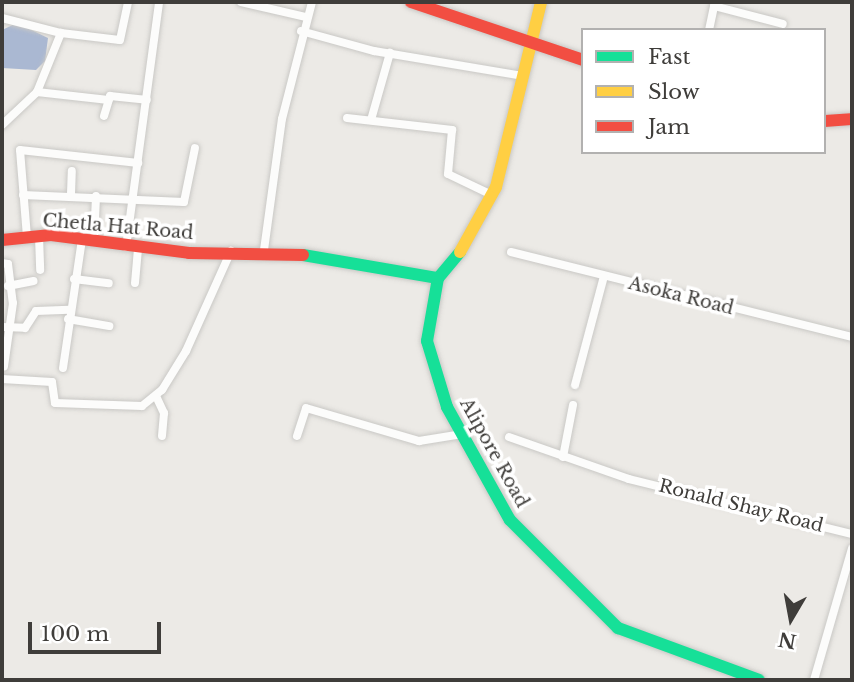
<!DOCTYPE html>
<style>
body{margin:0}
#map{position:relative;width:854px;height:682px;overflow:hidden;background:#eceae6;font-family:"Libre Baskerville",serif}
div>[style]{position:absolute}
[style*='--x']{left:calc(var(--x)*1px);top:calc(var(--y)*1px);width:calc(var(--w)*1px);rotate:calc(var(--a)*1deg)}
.water>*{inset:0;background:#aab8d2}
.roads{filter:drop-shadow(0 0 2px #c9c8c5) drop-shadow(0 0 2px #c9c8c5)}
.street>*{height:8px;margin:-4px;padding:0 4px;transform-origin:4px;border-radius:4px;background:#fcfcfb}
.fast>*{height:12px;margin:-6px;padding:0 6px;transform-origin:6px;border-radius:6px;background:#16e098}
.slow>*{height:12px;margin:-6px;padding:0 6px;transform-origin:6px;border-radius:6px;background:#ffcf43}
.jam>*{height:12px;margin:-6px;padding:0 6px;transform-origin:6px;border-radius:6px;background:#f24e42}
span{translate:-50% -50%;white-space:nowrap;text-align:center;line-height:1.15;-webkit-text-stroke:7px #fff;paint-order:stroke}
.street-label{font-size:18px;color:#3f3d3a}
.frame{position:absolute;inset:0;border:4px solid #3f3d3a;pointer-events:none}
.legend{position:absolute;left:581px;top:28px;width:245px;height:126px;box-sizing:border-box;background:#fff;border:2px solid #b2b1b0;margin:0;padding:9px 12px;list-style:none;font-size:21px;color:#3f3d3a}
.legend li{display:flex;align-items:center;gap:14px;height:35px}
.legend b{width:35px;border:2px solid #b2b1b0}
.north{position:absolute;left:756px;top:584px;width:70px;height:70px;-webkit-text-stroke:5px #fff;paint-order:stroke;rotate:190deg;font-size:19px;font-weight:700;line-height:28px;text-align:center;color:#3f3d3a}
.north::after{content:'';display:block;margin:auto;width:24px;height:32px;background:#3f3d3a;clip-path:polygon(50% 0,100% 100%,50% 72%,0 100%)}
.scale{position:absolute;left:28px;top:622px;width:133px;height:32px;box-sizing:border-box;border:4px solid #3f3d3a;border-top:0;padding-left:9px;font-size:21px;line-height:24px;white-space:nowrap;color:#3f3d3a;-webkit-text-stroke:5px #fff;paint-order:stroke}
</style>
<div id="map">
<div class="water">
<i style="clip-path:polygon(17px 23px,48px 38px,45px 61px,36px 70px,2px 68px,2px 30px)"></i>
</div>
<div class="roads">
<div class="street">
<i style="--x:241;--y:2;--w:67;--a:13"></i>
<i style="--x:714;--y:6;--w:71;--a:14.6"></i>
<i style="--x:2;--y:18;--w:61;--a:14.3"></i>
<i style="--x:709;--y:30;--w:29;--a:-78"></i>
<i style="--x:301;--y:31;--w:76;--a:15.3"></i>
<i style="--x:374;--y:51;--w:152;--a:9.5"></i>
<i style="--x:37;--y:92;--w:72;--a:6.3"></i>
<i style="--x:104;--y:116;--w:21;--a:-73"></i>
<i style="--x:110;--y:96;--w:37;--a:6"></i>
<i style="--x:347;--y:118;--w:106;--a:6.5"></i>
<i style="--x:452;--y:130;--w:44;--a:95.2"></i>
<i style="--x:448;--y:174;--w:49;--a:25.5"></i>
<i style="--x:371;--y:120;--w:70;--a:-74.2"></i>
<i style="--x:2;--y:125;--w:48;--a:-43.3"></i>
<i style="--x:37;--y:92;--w:64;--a:-67.9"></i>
<i style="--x:61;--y:33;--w:59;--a:6.8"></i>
<i style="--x:120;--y:40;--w:39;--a:-78"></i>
<i style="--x:71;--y:194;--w:23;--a:-88"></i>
<i style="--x:23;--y:195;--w:161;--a:2.5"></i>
<i style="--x:184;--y:202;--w:55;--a:-78.5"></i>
<i style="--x:39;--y:236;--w:34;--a:88"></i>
<i style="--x:27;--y:237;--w:87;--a:-94.6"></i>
<i style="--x:20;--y:150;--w:119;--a:6.3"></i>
<i style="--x:94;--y:242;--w:46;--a:-87.5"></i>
<i style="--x:126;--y:247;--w:247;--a:-82.3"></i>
<i style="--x:264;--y:250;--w:132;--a:-82.2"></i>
<i style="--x:282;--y:119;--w:121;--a:-75.6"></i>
<i style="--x:511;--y:252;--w:351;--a:14"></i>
<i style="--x:2;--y:263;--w:6;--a:9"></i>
<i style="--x:8;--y:264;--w:39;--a:83"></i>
<i style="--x:13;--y:303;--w:64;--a:98.1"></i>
<i style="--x:74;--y:279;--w:35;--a:7"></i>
<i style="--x:135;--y:283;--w:34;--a:-85"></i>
<i style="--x:8;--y:286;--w:26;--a:-11"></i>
<i style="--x:68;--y:319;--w:42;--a:9.7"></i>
<i style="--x:2;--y:327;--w:23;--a:2"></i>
<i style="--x:25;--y:328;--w:20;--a:-57"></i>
<i style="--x:36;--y:311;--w:33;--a:-2"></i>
<i style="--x:63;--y:368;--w:129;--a:-81.6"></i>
<i style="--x:2;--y:379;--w:50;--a:3.4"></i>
<i style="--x:52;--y:382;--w:21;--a:82"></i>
<i style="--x:55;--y:403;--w:87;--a:2"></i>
<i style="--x:142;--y:406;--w:26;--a:-39"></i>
<i style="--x:162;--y:390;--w:46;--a:-58.4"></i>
<i style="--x:186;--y:351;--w:110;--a:-65.8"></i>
<i style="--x:575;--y:385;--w:113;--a:-75.1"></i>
<i style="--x:156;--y:396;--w:19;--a:65"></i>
<i style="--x:164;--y:413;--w:23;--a:95"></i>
<i style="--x:297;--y:436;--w:29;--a:-72"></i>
<i style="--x:306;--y:408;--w:118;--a:16.3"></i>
<i style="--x:419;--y:441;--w:44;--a:-9.2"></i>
<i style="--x:509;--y:437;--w:127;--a:19.3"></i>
<i style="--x:629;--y:479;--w:230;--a:13.9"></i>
<i style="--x:563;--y:457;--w:53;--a:-79.1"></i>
<i style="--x:814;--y:680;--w:137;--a:-73.9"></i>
</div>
<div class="fast">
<i style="--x:460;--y:252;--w:34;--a:130"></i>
<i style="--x:438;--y:278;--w:64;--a:99.9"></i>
<i style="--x:427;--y:341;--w:69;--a:73.1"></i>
<i style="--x:447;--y:407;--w:129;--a:60.9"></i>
<i style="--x:510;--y:520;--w:153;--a:45"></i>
<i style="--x:618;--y:628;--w:150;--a:20.2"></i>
<i style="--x:303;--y:255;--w:137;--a:9.7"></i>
</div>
<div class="slow">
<i style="--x:460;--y:252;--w:74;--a:-61"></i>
<i style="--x:496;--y:187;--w:190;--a:-76.3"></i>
</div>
<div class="jam">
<i style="--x:411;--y:2;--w:182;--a:18.6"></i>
<i style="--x:824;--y:121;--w:28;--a:-4"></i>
<i style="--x:2;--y:240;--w:49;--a:-5.8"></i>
<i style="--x:51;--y:235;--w:139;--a:7.4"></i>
<i style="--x:189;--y:253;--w:114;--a:1"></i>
</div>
</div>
<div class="street-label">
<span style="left:118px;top:227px;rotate:5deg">Chetla Hat Road</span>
<span style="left:681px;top:296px;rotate:14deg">Asoka Road</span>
<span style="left:494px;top:453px;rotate:61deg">Alipore Road</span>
<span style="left:741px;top:506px;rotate:14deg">Ronald Shay Road</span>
</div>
<div class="frame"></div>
<ul class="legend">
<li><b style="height:9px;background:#16e098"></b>Fast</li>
<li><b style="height:9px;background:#ffcf43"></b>Slow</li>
<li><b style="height:9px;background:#f24e42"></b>Jam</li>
</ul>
<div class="north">N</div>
<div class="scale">100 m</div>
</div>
